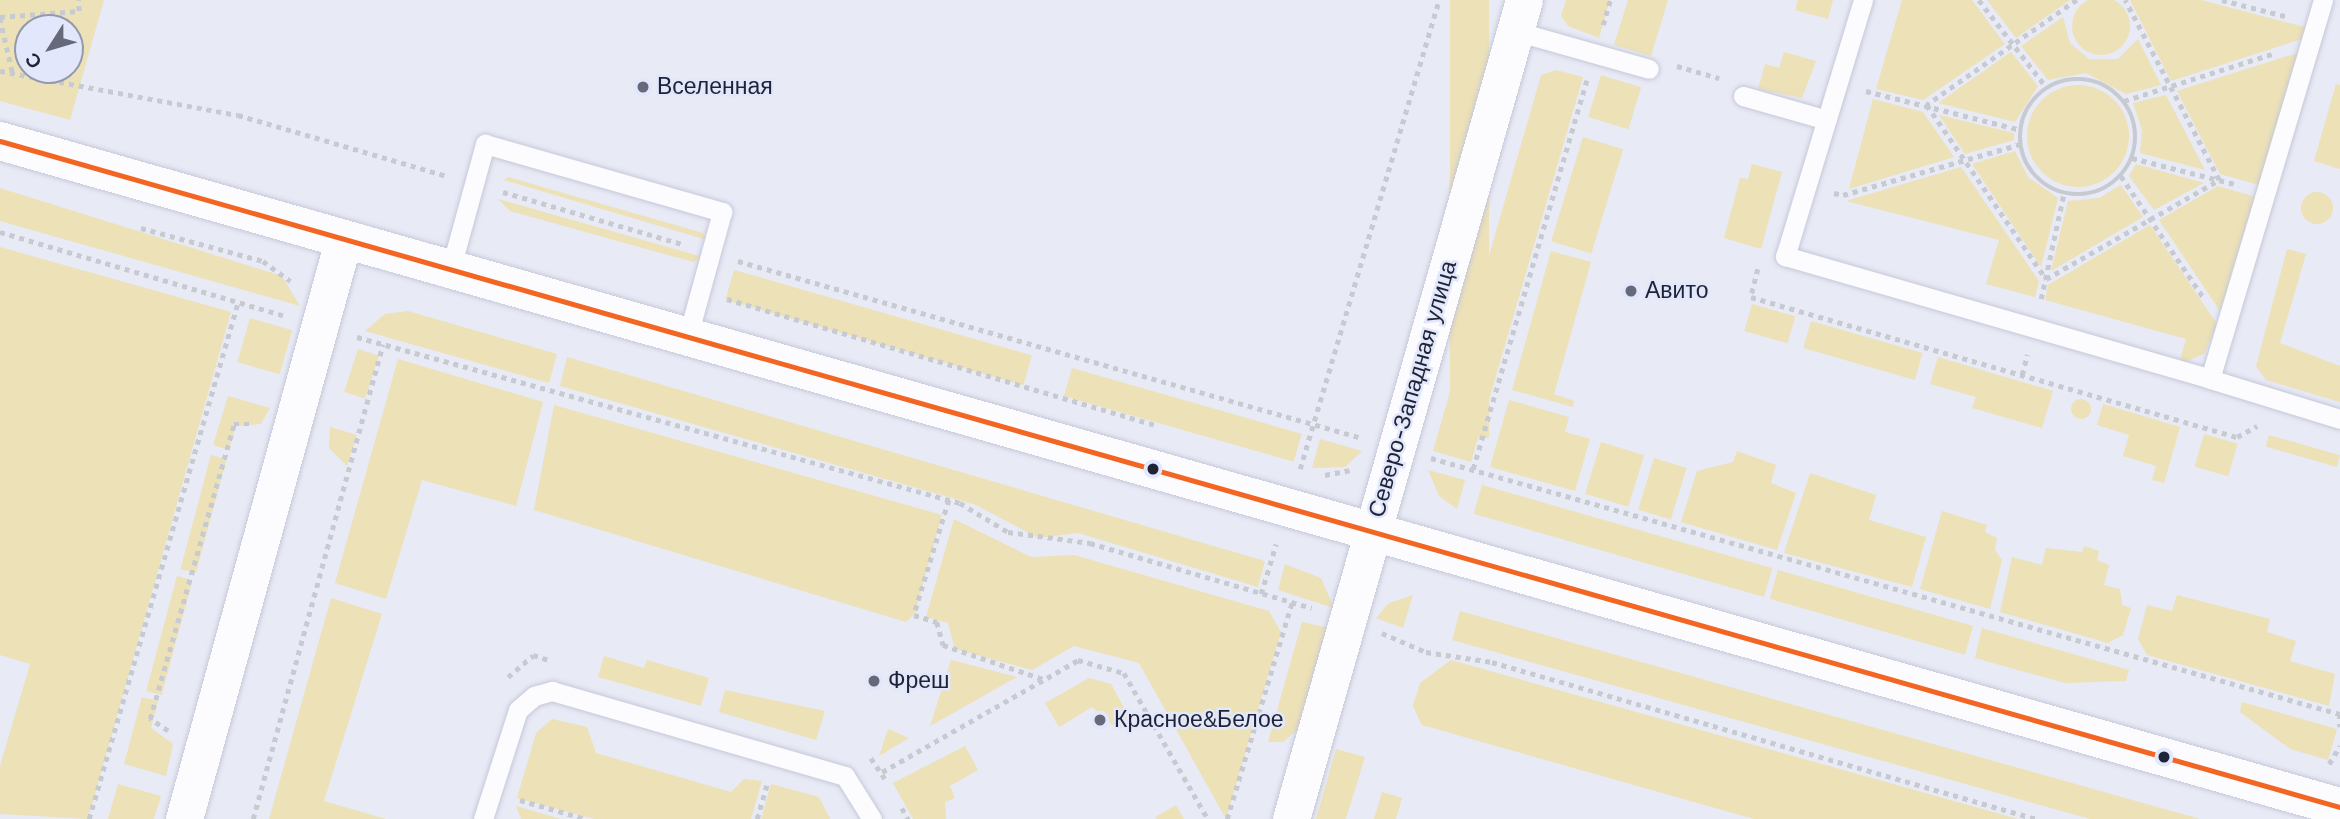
<!DOCTYPE html>
<meta charset="utf-8">
<style>
body{margin:0}
#map{position:relative;width:2340px;height:819px;overflow:hidden;background:#e8eaf6;font-family:"Work Sans",sans-serif}
div>[style]{position:absolute}
[style*='--x']{left:calc(var(--x)*1px);top:calc(var(--y)*1px);width:calc(var(--w)*1px);rotate:calc(var(--a)*1deg)}
.green>*{inset:0;background:#ece1b7;transform-origin:0 0}
.round{border-radius:50%}
.path>*{height:4.5px;margin-top:-2.25px;transform-origin:0;background:repeating-linear-gradient(90deg,#c8cad1 0 5px,transparent 0 10px)}
.path>.ring{margin:-2.25px;padding:0;box-sizing:content-box;background:none;border:4.5px solid #c8cad1;border-radius:50%}
.roads{filter:drop-shadow(0 0 2px #c6c8d8) drop-shadow(0 0 2px #c6c8d8)}
.service>*{height:19px;margin:-9.5px;padding:0 9.5px;transform-origin:9.5px;border-radius:9.5px;background:#fcfcfe}
.minor>*{height:37px;margin:-18.5px;padding:0 18.5px;transform-origin:18.5px;border-radius:18.5px;background:#fcfcfe}
.secondary>*{height:38px;margin:-19px;padding:0 19px;transform-origin:19px;border-radius:19px;background:#fcfcfe}
.bus-1>*{height:5px;margin:-2.5px;padding:0 2.5px;transform-origin:2.5px;border-radius:2.5px;background:#f26522}
.dots>*{width:19px;height:19px;translate:-50% -50%;box-sizing:border-box;border:4px solid #e2e7fc;border-radius:50%}
span{translate:-50% -50%;white-space:nowrap;text-align:center;line-height:1.15;-webkit-text-stroke:5px #e2e7fc;paint-order:stroke}
.poi-label{font-size:23px;color:#1f2336}
.left{translate:0 -50%;text-align:left}
.street-label{font-size:23px;color:#1f2336}
.north{position:absolute;left:14px;top:14px;width:70px;height:70px;box-sizing:border-box;background:#e2e7fc;border:2px solid #9499ad;border-radius:50%;rotate:233deg;font-size:19px;font-weight:700;line-height:28px;text-align:center;color:#1f2336}
.north::after{content:'';display:block;margin:auto;width:24px;height:32px;background:#656979;clip-path:polygon(50% 0,100% 100%,50% 72%,0 100%)}
</style>
<div id="map">
<div class="green">
<i class="round" style="left:2072px;top:-3px;width:58px;height:58px"></i>
<i style="clip-path:polygon(evenodd,0 0,104px 0,70px 120px,0 101px,0 0,28px 28px,70px 28px,70px 70px,28px 70px,28px 28px)"></i>
<i style="left:1450px;top:0;width:39px;height:438px"></i>
<i style="clip-path:polygon(1566px 0,1610px 0,1599px 38px,1568px 26px,1561px 16px)"></i>
<i style="clip-path:polygon(1628px 0,1668px 0,1651px 56px,1614px 45px)"></i>
<i style="clip-path:polygon(1798px 0,1833px 0,1828px 19px,1795px 10px)"></i>
<i style="clip-path:polygon(1902px 0,1972px 0,2005px 44px,1923px 100px,1876px 89px)"></i>
<i style="clip-path:polygon(1987px 0,2070px 0,2016px 38px)"></i>
<i style="clip-path:polygon(2130px 0,2201px 0,2308px 28px,2305px 38px,2171px 81px)"></i>
<i style="clip-path:polygon(2063px 17px,2070px 43px,2089px 59px,2118px 59px,2138px 39px,2161px 85px,2126px 94px,2086px 73px,2048px 80px,2021px 46px)"></i>
<i style="clip-path:polygon(1784px 52px,1816px 61px,1802px 98px,1758px 89px,1765px 64px,1779px 68px)"></i>
<i style="clip-path:polygon(2011px 52px,2038px 86px,2015px 122px,1938px 103px)"></i>
<i style="clip-path:polygon(2300px 52px,2259px 185px,2220px 174px,2177px 91px)"></i>
<i style="clip-path:polygon(1556px 70px,1583px 77px,1471px 462px,1433px 451px,1541px 75px)"></i>
<i style="left:1601px;top:75px;width:42px;height:44px;rotate:17deg"></i>
<i style="clip-path:polygon(2336px 84px,2340px 85px,2340px 169px,2314px 161px)"></i>
<i class="round" style="left:2027px;top:85px;width:102px;height:102px"></i>
<i style="clip-path:polygon(2166px 95px,2205px 170px,2140px 153px,2142px 130px,2133px 103px)"></i>
<i style="clip-path:polygon(1873px 99px,1923px 112px,1954px 157px,1849px 189px)"></i>
<i style="clip-path:polygon(1939px 115px,2014px 133px,2014px 140px,1965px 154px)"></i>
<i style="left:1583px;top:137px;width:42px;height:109px;rotate:17deg"></i>
<i style="clip-path:polygon(2015px 151px,2028px 177px,2058px 198px,2041px 267px,1972px 164px)"></i>
<i style="clip-path:polygon(1752px 164px,1782px 172px,1761px 249px,1724px 238px,1740px 178px,1748px 179px)"></i>
<i style="clip-path:polygon(2136px 164px,2204px 183px,2154px 210px,2129px 176px)"></i>
<i style="clip-path:polygon(1961px 167px,2039px 281px,2035px 297px,1986px 284px,1999px 240px,1846px 201px)"></i>
<i style="clip-path:polygon(508px 177px,703px 233px,707px 240px,504px 180px)"></i>
<i style="clip-path:polygon(2121px 185px,2143px 217px,2051px 271px,2068px 201px,2099px 198px)"></i>
<i style="clip-path:polygon(2218px 186px,2256px 197px,2220px 311px,2159px 220px)"></i>
<i style="clip-path:polygon(0 188px,282px 276px,300px 306px,0 221px)"></i>
<i class="round" style="left:2301px;top:192px;width:32px;height:32px"></i>
<i style="clip-path:polygon(498px 199px,703px 257px,693px 262px,510px 211px)"></i>
<i style="clip-path:polygon(2150px 225px,2217px 324px,2204px 354px,2179px 364px,2186px 339px,2045px 300px,2048px 285px)"></i>
<i style="clip-path:polygon(0 247px,231px 312px,88px 819px,0 814px,0 766px,30px 664px,0 655px)"></i>
<i style="clip-path:polygon(2287px 249px,2306px 254px,2280px 343px,2340px 366px,2340px 402px,2266px 380px,2256px 366px)"></i>
<i style="clip-path:polygon(1551px 251px,1591px 262px,1554px 394px,1574px 401px,1573px 407px,1512px 390px)"></i>
<i style="left:734px;top:270px;width:310px;height:31px;rotate:16deg"></i>
<i style="left:1752px;top:304px;width:45px;height:28px;rotate:16deg"></i>
<i style="clip-path:polygon(408px 311px,557px 354px,549px 383px,365px 331px,385px 314px)"></i>
<i style="left:250px;top:318px;width:44px;height:46px;rotate:16deg"></i>
<i style="left:1811px;top:321px;width:116px;height:28px;rotate:16deg"></i>
<i style="left:358px;top:349px;width:22px;height:45px;rotate:18deg"></i>
<i style="clip-path:polygon(567px 357px,1265px 561px,1258px 587px,1078px 533px,1038px 538px,976px 505px,560px 386px)"></i>
<i style="clip-path:polygon(1938px 357px,2053px 391px,2042px 428px,1972px 408px,1976px 397px,1930px 384px)"></i>
<i style="clip-path:polygon(398px 359px,543px 402px,516px 506px,422px 480px,386px 599px,335px 583px)"></i>
<i style="left:1072px;top:368px;width:239px;height:29px;rotate:16deg"></i>
<i style="clip-path:polygon(228px 396px,270px 408px,261px 424px,236px 426px,229px 450px,213px 445px)"></i>
<i class="round" style="left:2071px;top:399px;width:20px;height:20px"></i>
<i style="clip-path:polygon(1509px 400px,1569px 417px,1565px 432px,1590px 439px,1575px 491px,1490px 467px)"></i>
<i style="clip-path:polygon(2103px 404px,2180px 427px,2164px 483px,2152px 480px,2156px 466px,2123px 456px,2129px 435px,2097px 425px)"></i>
<i style="clip-path:polygon(554px 405px,942px 515px,915px 613px,906px 622px,534px 510px)"></i>
<i style="clip-path:polygon(330px 427px,357px 435px,347px 466px,329px 448px)"></i>
<i style="left:2204px;top:434px;width:35px;height:34px;rotate:16deg"></i>
<i style="left:2269px;top:435px;width:74px;height:12px;rotate:16deg"></i>
<i style="clip-path:polygon(1320px 439px,1362px 451px,1345px 467px,1312px 468px)"></i>
<i style="left:1601px;top:442px;width:45px;height:54px;rotate:17deg"></i>
<i style="clip-path:polygon(1737px 451px,1776px 465px,1771px 483px,1796px 493px,1777px 550px,1681px 522px,1697px 471px,1733px 462px)"></i>
<i style="left:211px;top:455px;width:16px;height:118px;rotate:15deg"></i>
<i style="left:1654px;top:458px;width:34px;height:54px;rotate:17deg"></i>
<i style="clip-path:polygon(1428px 470px,1465px 480px,1457px 509px,1439px 496px)"></i>
<i style="clip-path:polygon(1810px 473px,1876px 495px,1869px 520px,1926px 537px,1912px 587px,1784px 553px)"></i>
<i style="left:1482px;top:485px;width:302px;height:30px;rotate:16deg"></i>
<i style="clip-path:polygon(1942px 511px,1987px 525px,1985px 532px,1997px 538px,1995px 550px,2002px 560px,1990px 609px,1920px 589px)"></i>
<i style="clip-path:polygon(954px 519px,1031px 557px,1074px 555px,1269px 611px,1281px 632px,1226px 819px,1139px 663px,1074px 646px,1032px 670px,955px 649px,948px 623px,926px 617px)"></i>
<i style="clip-path:polygon(2084px 546px,2099px 551px,2097px 560px,2109px 565px,2104px 585px,2120px 589px,2122px 605px,2131px 608px,2123px 635px,2108px 643px,2000px 612px,2012px 557px,2042px 565px,2046px 548px,2082px 552px)"></i>
<i style="clip-path:polygon(1285px 564px,1321px 578px,1334px 608px,1278px 590px)"></i>
<i style="left:1778px;top:570px;width:203px;height:30px;rotate:16deg"></i>
<i style="left:177px;top:576px;width:16px;height:119px;rotate:15deg"></i>
<i style="clip-path:polygon(1413px 595px,1403px 628px,1376px 618px,1389px 603px)"></i>
<i style="clip-path:polygon(2177px 595px,2270px 619px,2267px 632px,2296px 641px,2290px 661px,2335px 674px,2329px 706px,2147px 655px,2138px 639px,2147px 605px,2172px 611px)"></i>
<i style="clip-path:polygon(331px 598px,382px 614px,324px 801px,386px 819px,269px 819px)"></i>
<i style="clip-path:polygon(1460px 611px,2200px 819px,2090px 819px,1452px 640px)"></i>
<i style="clip-path:polygon(1302px 622px,1329px 628px,1301px 727px,1283px 742px,1268px 742px)"></i>
<i style="clip-path:polygon(1982px 628px,2129px 670px,2126px 681px,2065px 683px,1975px 658px)"></i>
<i style="clip-path:polygon(604px 656px,644px 668px,647px 660px,709px 678px,701px 706px,598px 677px)"></i>
<i style="clip-path:polygon(951px 660px,1017px 677px,930px 726px)"></i>
<i style="clip-path:polygon(1451px 660px,2018px 819px,1754px 819px,1422px 725px,1413px 706px,1420px 683px)"></i>
<i style="clip-path:polygon(1089px 678px,1111px 684px,1132px 722px,1118px 730px,1092px 707px,1059px 727px,1045px 703px)"></i>
<i style="clip-path:polygon(725px 690px,825px 711px,816px 740px,719px 712px)"></i>
<i style="clip-path:polygon(142px 697px,158px 701px,151px 728px,173px 744px,166px 776px,124px 764px)"></i>
<i style="clip-path:polygon(2242px 702px,2337px 729px,2328px 760px,2290px 749px,2240px 712px)"></i>
<i style="clip-path:polygon(552px 719px,587px 727px,596px 753px,731px 792px,744px 779px,762px 781px,751px 819px,594px 819px,517px 798px,536px 733px)"></i>
<i style="clip-path:polygon(888px 729px,909px 738px,879px 756px)"></i>
<i style="clip-path:polygon(965px 746px,978px 770px,950px 786px,955px 798px,945px 802px,946px 819px,913px 819px,893px 783px)"></i>
<i style="clip-path:polygon(1336px 749px,1365px 757px,1346px 819px,1316px 819px)"></i>
<i style="clip-path:polygon(118px 784px,161px 796px,154px 819px,108px 819px)"></i>
<i style="clip-path:polygon(771px 784px,819px 797px,830px 819px,761px 819px)"></i>
<i style="clip-path:polygon(1382px 792px,1402px 798px,1396px 819px,1374px 819px)"></i>
<i style="clip-path:polygon(1176px 805px,1184px 819px,1157px 819px,1155px 817px)"></i>
<i style="clip-path:polygon(516px 806px,561px 819px,521px 819px)"></i>
</div>
<div class="path">
<i style="--x:1979;--y:0;--w:111;--a:52.3"></i>
<i style="--x:2077;--y:0;--w:183;--a:145"></i>
<i style="--x:1927;--y:105;--w:211;--a:55.6"></i>
<i style="--x:2046;--y:279;--w:199;--a:-29.8"></i>
<i style="--x:2219;--y:180;--w:203;--a:-117.6"></i>
<i style="--x:2222;--y:0;--w:68;--a:14.4"></i>
<i style="--x:0;--y:17;--w:79;--a:-4.3"></i>
<i style="--x:79;--y:11;--w:11;--a:-95"></i>
<i style="--x:0;--y:18;--w:57;--a:76.9"></i>
<i style="--x:1603;--y:25;--w:26;--a:-74"></i>
<i style="--x:1677;--y:66;--w:44;--a:15.9"></i>
<i style="--x:0;--y:71;--w:242;--a:10.5"></i>
<i style="--x:238;--y:115;--w:218;--a:16.3"></i>
<i class="ring" style="left:2020px;top:79px;width:111.5px;height:111.5px"></i>
<i style="--x:1866;--y:91;--w:160;--a:14.1"></i>
<i style="--x:2124;--y:101;--w:158;--a:-17.6"></i>
<i style="--x:2132;--y:158;--w:110;--a:14.2"></i>
<i style="--x:2121;--y:176;--w:148;--a:55.8"></i>
<i style="--x:503;--y:192;--w:186;--a:16.2"></i>
<i style="--x:1834;--y:193;--w:9;--a:13"></i>
<i style="--x:1843;--y:195;--w:185;--a:-16"></i>
<i style="--x:141;--y:228;--w:126;--a:15.1"></i>
<i style="--x:263;--y:261;--w:34;--a:36"></i>
<i style="--x:0;--y:232;--w:297;--a:16.4"></i>
<i style="--x:738;--y:261;--w:649;--a:15.84"></i>
<i style="--x:1758;--y:269;--w:29;--a:104"></i>
<i style="--x:1751;--y:297;--w:506;--a:16.07"></i>
<i style="--x:2237;--y:437;--w:23;--a:-29"></i>
<i style="--x:727;--y:299;--w:446;--a:16.4"></i>
<i style="--x:2041;--y:299;--w:108;--a:-77.8"></i>
<i style="--x:357;--y:337;--w:625;--a:15.39"></i>
<i style="--x:960;--y:503;--w:56;--a:31.1"></i>
<i style="--x:1008;--y:532;--w:83;--a:7.6"></i>
<i style="--x:1090;--y:543;--w:231;--a:16.3"></i>
<i style="--x:2022;--y:375;--w:21;--a:-76"></i>
<i style="--x:1431;--y:458;--w:944;--a:15.73"></i>
<i style="--x:1300;--y:469;--w:489;--a:-73.5"></i>
<i style="--x:1473;--y:469;--w:405;--a:-73.7"></i>
<i style="--x:1325;--y:475;--w:25;--a:-11"></i>
<i style="--x:949;--y:500;--w:120;--a:106.9"></i>
<i style="--x:914;--y:615;--w:24;--a:17"></i>
<i style="--x:937;--y:622;--w:24;--a:75"></i>
<i style="--x:943;--y:645;--w:106;--a:18.8"></i>
<i style="--x:1261;--y:594;--w:52;--a:-73.3"></i>
<i style="--x:1382;--y:633;--w:48;--a:23.4"></i>
<i style="--x:1426;--y:652;--w:67;--a:8.6"></i>
<i style="--x:1492;--y:662;--w:566;--a:16.1"></i>
<i style="--x:508;--y:677;--w:33;--a:-41"></i>
<i style="--x:533;--y:655;--w:16;--a:18"></i>
<i style="--x:2340;--y:714;--w:13;--a:90"></i>
<i style="--x:168;--y:731;--w:22;--a:-146"></i>
<i style="--x:150;--y:719;--w:307;--a:-74.1"></i>
<i style="--x:234;--y:424;--w:19;--a:0"></i>
<i style="--x:871;--y:758;--w:25;--a:56"></i>
<i style="--x:2329;--y:764;--w:21;--a:-59"></i>
<i style="--x:882;--y:772;--w:226;--a:-29.7"></i>
<i style="--x:1078;--y:660;--w:48;--a:15.8"></i>
<i style="--x:1124;--y:673;--w:168;--a:60.1"></i>
<i style="--x:520;--y:800;--w:69;--a:16.1"></i>
<i style="--x:902;--y:808;--w:13;--a:61"></i>
<i style="--x:89;--y:819;--w:538;--a:-73.92"></i>
<i style="--x:253;--y:819;--w:492;--a:-74.7"></i>
<i style="--x:757;--y:819;--w:37;--a:-74"></i>
<i style="--x:1227;--y:819;--w:227;--a:-73.3"></i>
</div>
<div class="roads">
<div class="service">
<i style="--x:1863;--y:0;--w:268;--a:106.9"></i>
<i style="--x:1785;--y:256;--w:442;--a:16.1"></i>
<i style="--x:2323;--y:0;--w:395;--a:106.6"></i>
<i style="--x:2210;--y:379;--w:136;--a:17.1"></i>
<i style="--x:1515;--y:31;--w:139;--a:15.8"></i>
<i style="--x:1743;--y:96;--w:87;--a:15.9"></i>
<i style="--x:450;--y:271;--w:132;--a:-74.6"></i>
<i style="--x:485;--y:144;--w:247;--a:16"></i>
<i style="--x:722;--y:212;--w:132;--a:105.4"></i>
<i style="--x:483;--y:819;--w:114;--a:-72.2"></i>
<i style="--x:518;--y:710;--w:21;--a:-41"></i>
<i style="--x:534;--y:696;--w:19;--a:-16"></i>
<i style="--x:552;--y:691;--w:305;--a:16.2"></i>
<i style="--x:845;--y:776;--w:51;--a:57.9"></i>
</div>
<div class="minor">
<i style="--x:184;--y:819;--w:599;--a:-74.62"></i>
<i style="--x:1291;--y:819;--w:851;--a:-74.12"></i>
</div>
<div class="secondary">
<i style="--x:0;--y:141;--w:2433;--a:15.89"></i>
</div>
</div>
<div class="bus-1">
<i style="--x:0;--y:141;--w:2433;--a:15.89"></i>
</div>
<div class="dots">
<i style="left:643px;top:87px;background:#656979"></i>
<i style="left:1631px;top:291px;background:#656979"></i>
<i style="left:1153px;top:469px;background:#1f2336"></i>
<i style="left:874px;top:681px;background:#656979"></i>
<i style="left:1100px;top:720px;background:#656979"></i>
<i style="left:2164px;top:757px;background:#1f2336"></i>
</div>
<div class="poi-label">
<span class="left" style="left:657px;top:87px">Вселенная</span>
<span class="left" style="left:1645px;top:291px">Авито</span>
<span class="left" style="left:888px;top:681px">Фреш</span>
<span class="left" style="left:1114px;top:720px">Красное&amp;Белое</span>
</div>
<div class="street-label">
<span style="left:1413px;top:389px;rotate:-74deg">Северо-Западная улица</span>
</div>
<div class="north">С</div>
</div>
